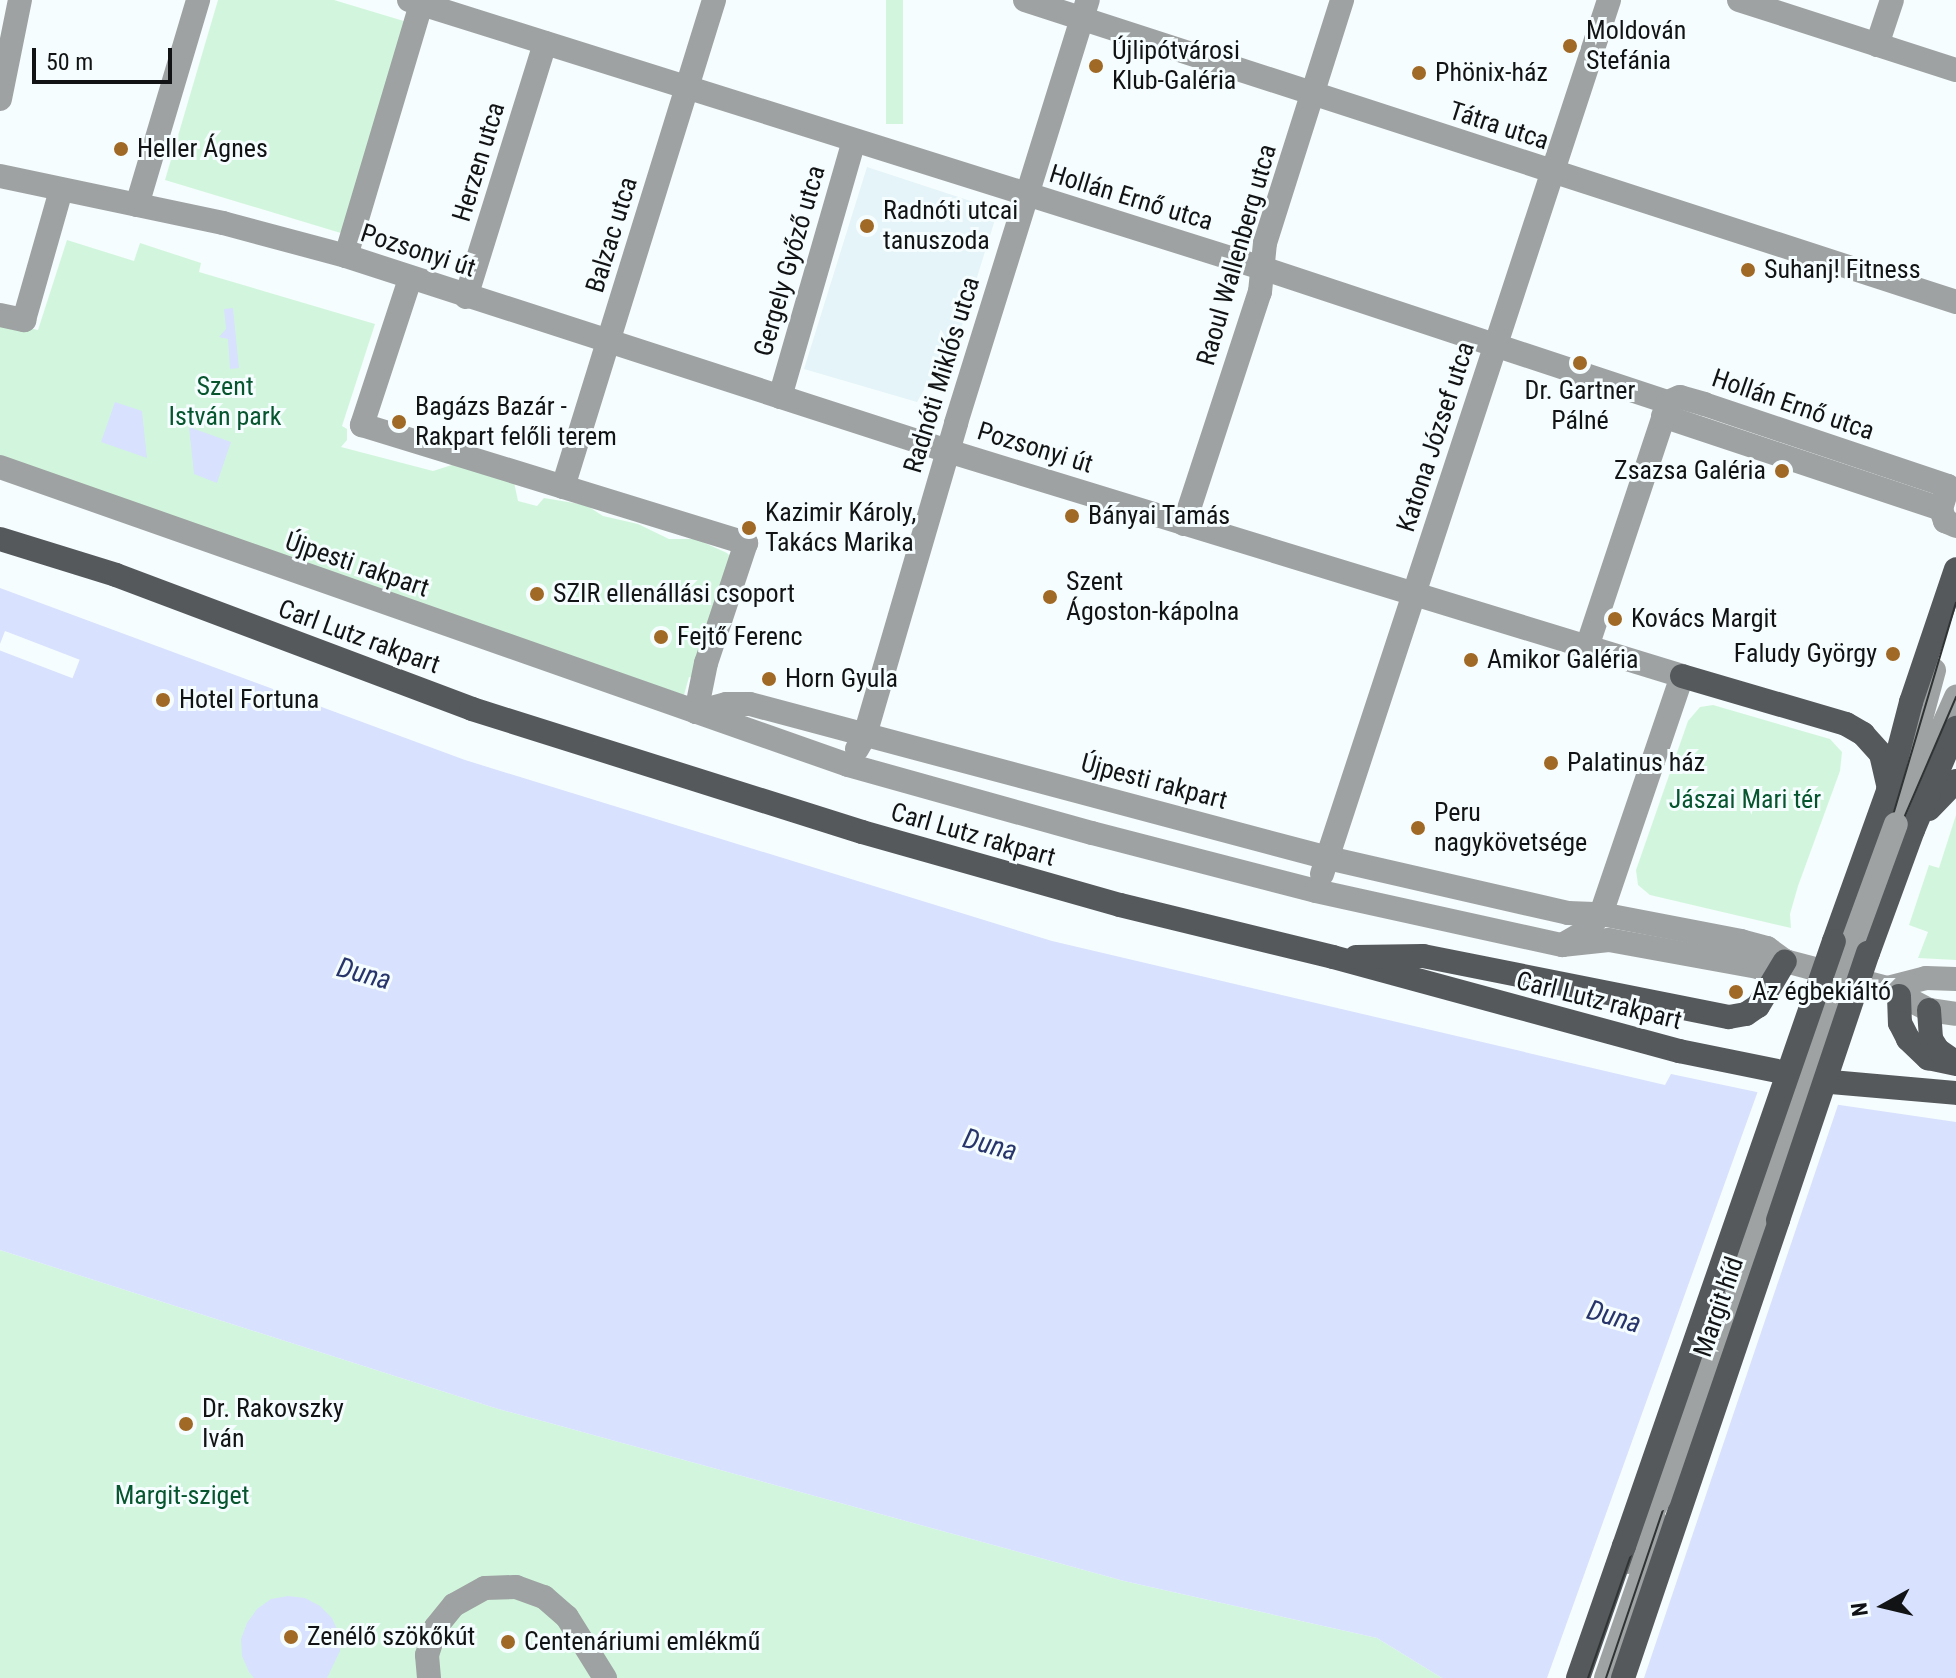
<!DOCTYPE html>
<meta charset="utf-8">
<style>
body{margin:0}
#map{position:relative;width:1956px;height:1678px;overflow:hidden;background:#f6fdfe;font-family:"Roboto Condensed",sans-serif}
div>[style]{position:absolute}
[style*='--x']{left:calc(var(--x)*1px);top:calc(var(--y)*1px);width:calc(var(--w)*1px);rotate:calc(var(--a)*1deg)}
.built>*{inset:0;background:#e4f4f8}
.green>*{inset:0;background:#d2f6dd;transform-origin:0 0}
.water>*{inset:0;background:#d8e1fd}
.pier>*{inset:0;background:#f6fdfe;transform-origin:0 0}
.minor>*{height:24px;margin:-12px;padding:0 12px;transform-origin:12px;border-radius:12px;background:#9fa2a3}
.major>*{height:24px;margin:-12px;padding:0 12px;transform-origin:12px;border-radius:12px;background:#56595c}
.tram>*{height:2px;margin:-1px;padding:0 1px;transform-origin:1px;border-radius:1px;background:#303334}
.minor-bridge>*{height:24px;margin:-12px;padding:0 12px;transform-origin:12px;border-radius:12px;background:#9fa2a3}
.major-bridge>*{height:24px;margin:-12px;padding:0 12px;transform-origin:12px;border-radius:12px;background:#56595c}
.dots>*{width:22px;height:22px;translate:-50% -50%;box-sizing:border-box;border:4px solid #f6fdfe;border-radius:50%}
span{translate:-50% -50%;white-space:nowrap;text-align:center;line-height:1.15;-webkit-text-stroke:6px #f6fdfe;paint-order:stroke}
.poi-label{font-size:26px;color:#111314}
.left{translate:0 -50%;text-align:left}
.right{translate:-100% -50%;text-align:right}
.street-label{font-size:26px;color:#111314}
.park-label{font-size:26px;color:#06552f}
.water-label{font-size:28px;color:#28356b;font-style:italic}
.north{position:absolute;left:1844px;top:1566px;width:80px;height:80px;-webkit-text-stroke:6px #f6fdfe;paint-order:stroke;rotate:262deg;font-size:22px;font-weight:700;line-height:32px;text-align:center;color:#111314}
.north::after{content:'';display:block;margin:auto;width:28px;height:36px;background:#111314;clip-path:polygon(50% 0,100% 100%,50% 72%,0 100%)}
.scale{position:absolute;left:32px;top:48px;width:140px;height:36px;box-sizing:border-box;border:4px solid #111314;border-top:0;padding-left:10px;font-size:24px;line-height:28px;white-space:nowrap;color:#111314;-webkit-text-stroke:6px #f6fdfe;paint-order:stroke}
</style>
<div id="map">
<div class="built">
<i style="clip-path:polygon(867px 167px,998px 210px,955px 348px,944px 345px,932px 384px,928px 383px,917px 402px,804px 369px)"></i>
</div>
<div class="green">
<i style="clip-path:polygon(218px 0,334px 0,407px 22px,344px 234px,165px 180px)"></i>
<i style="left:886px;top:0;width:17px;height:124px"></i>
<i style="clip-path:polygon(67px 240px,134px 261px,140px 243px,201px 263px,199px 272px,375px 324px,342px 426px,347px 429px,347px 440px,341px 447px,433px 471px,455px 464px,514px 482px,518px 501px,537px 506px,544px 498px,586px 505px,603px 516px,638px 524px,669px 539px,696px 539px,727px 553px,733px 559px,727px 581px,717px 593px,693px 678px,689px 677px,684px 695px,0 458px,0 322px,38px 330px)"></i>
<i style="clip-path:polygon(1713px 705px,1830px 739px,1842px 752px,1840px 771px,1798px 886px,1790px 914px,1791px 928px,1650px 895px,1638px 885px,1636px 870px,1688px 721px,1700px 707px)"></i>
<i style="clip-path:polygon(1956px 815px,1956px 960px,1918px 958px,1928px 932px,1909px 925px,1929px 865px,1939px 868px)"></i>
<i style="clip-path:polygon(0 1250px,495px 1408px,1124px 1581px,1377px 1638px,1442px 1678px,0 1678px)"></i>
</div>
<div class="water">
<i style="clip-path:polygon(233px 308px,239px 368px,230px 369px,228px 339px,219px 337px,226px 329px,224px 309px)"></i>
<i style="clip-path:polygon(115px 402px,142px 411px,147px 458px,101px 442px)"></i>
<i style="clip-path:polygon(189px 427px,231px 442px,217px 483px,194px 474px)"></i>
<i style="clip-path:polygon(0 588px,465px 760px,1052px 941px,1665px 1085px,1671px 1074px,1771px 1095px,1956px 1122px,1956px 1678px,1442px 1678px,1377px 1638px,1124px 1581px,495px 1408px,0 1250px)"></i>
<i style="clip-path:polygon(288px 1596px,305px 1598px,320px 1606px,332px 1618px,339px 1634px,340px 1651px,327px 1678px,254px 1678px,249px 1672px,242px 1656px,241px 1639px,247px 1623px,257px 1609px,271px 1599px)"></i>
</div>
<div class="pier">
<i style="left:5px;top:631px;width:80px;height:20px;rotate:21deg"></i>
<i style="clip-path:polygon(1759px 1088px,1839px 1102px,1644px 1678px,1547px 1678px)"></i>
</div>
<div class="minor">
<i style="--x:409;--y:0;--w:894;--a:17.44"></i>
<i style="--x:1262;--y:268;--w:428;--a:18.3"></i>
<i style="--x:1668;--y:402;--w:13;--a:-23"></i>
<i style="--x:1680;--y:397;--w:25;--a:16"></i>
<i style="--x:1704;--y:404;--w:257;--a:18.6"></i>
<i style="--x:1948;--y:486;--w:24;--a:107"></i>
<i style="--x:1025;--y:0;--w:979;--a:17.97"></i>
<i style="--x:1739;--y:0;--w:228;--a:17.9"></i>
<i style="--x:1877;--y:45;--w:47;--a:-71.6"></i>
<i style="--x:0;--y:99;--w:101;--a:-78.6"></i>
<i style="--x:0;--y:176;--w:228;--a:11.9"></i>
<i style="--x:223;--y:223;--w:127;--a:15"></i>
<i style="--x:346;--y:256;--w:633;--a:17.95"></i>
<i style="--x:948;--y:451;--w:768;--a:17.04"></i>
<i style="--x:1682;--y:676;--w:251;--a:108.8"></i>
<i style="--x:1601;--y:914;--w:26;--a:133"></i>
<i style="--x:1583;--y:933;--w:24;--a:150"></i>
<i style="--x:137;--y:205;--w:214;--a:-73.4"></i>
<i style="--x:346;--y:256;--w:263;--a:-73.4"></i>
<i style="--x:410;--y:279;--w:154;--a:108.2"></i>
<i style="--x:362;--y:425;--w:402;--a:17.1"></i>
<i style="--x:746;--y:543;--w:126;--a:108.4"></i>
<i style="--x:706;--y:663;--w:50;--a:101.5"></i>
<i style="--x:466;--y:297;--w:266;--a:-72.7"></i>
<i style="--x:0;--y:315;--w:25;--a:12"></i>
<i style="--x:24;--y:320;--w:135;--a:-74.1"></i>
<i style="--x:780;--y:397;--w:266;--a:-73.9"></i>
<i style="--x:1663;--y:416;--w:293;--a:18.5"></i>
<i style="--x:1941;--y:509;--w:13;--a:72"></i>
<i style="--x:1945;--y:521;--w:12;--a:24"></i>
<i style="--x:0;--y:467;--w:899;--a:19.36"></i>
<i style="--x:848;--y:765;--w:253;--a:15.6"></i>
<i style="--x:1092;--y:833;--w:231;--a:14.5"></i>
<i style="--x:1316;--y:891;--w:252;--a:12.4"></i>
<i style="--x:1562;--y:945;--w:47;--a:-6.1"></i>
<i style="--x:1609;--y:940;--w:151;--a:10.3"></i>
<i style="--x:1758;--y:967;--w:28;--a:-13"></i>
<i style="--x:563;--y:487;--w:510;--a:-72.77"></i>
<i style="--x:1184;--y:524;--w:244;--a:-71.9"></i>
<i style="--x:1260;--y:292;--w:49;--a:-84.2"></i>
<i style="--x:1265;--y:243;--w:255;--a:-72.4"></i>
<i style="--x:1587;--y:647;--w:257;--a:-71.6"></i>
<i style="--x:696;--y:712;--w:31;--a:-15"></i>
<i style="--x:726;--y:704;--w:24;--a:0"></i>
<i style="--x:750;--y:704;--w:598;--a:14.92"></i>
<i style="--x:1328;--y:858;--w:246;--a:12.9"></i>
<i style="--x:1568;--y:913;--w:33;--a:2"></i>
<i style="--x:1601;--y:914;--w:143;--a:10.9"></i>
<i style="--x:1741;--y:941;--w:27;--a:15"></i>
<i style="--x:1767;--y:948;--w:22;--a:36"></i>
<i style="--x:1785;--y:961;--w:106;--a:14.8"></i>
<i style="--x:1887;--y:988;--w:47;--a:27.6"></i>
<i style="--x:1929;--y:1010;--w:27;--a:8"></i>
<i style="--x:857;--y:749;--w:16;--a:-60"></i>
<i style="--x:865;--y:735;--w:325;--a:-73.7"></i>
<i style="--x:956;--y:423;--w:443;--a:-72.7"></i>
<i style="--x:1911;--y:798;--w:111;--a:-66"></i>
<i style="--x:1896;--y:824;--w:36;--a:-80"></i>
<i style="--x:1902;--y:789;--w:123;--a:-74.9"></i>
<i style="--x:1322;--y:874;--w:920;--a:-71.82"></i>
<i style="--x:1887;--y:988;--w:40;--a:-14.4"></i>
<i style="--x:1926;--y:978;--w:30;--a:2"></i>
<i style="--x:1628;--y:1562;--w:70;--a:-63.8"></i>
<i style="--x:429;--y:1678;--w:23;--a:-95"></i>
<i style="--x:427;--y:1655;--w:29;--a:-72"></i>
<i style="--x:436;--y:1627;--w:28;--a:-51"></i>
<i style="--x:454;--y:1605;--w:35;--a:-29"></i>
<i style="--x:485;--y:1588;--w:31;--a:-2"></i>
<i style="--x:516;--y:1587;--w:30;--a:20"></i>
<i style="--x:544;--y:1597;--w:30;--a:41"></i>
<i style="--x:567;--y:1617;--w:72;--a:58.1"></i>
<i style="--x:1606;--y:1678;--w:131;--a:-70.9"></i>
<i style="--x:1649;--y:1554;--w:34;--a:-80"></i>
</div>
<div class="major">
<i style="--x:0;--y:539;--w:121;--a:17.2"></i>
<i style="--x:116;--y:575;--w:380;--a:20.6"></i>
<i style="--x:472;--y:709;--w:409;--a:17.5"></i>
<i style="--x:862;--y:832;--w:268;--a:15.8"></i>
<i style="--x:1120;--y:905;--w:219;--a:13.7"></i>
<i style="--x:1333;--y:957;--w:359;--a:15.2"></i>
<i style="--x:1679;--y:1051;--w:155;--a:11.5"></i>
<i style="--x:1831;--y:1082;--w:125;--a:5"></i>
<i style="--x:1682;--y:676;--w:171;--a:16.3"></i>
<i style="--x:1846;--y:724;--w:20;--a:30"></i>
<i style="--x:1863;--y:734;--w:27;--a:48"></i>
<i style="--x:1881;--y:754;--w:32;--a:77"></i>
<i style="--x:1929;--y:809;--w:39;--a:-46"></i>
<i style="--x:1834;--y:941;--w:159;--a:-70.2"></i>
<i style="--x:1888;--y:791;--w:92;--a:-75.5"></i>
<i style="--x:1911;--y:702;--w:140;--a:-71.3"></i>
<i style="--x:1868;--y:953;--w:131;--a:-69.9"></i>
<i style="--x:1913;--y:830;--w:111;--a:-67.1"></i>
<i style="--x:1356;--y:957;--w:67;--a:-0.9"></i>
<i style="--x:1423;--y:956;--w:312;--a:11.3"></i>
<i style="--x:1729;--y:1017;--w:17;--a:-10"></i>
<i style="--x:1746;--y:1014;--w:14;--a:-34"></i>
<i style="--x:1758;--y:1006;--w:52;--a:-59"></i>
<i style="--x:1899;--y:996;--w:27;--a:88"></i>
<i style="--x:1900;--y:1023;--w:18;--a:63"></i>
<i style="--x:1908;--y:1039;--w:28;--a:44"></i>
<i style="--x:1928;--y:1058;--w:29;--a:12"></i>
<i style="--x:1929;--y:1010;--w:29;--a:86"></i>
<i style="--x:1931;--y:1039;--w:13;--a:58"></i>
<i style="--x:1938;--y:1050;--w:19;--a:35"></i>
<i style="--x:1578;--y:1678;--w:140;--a:-70.8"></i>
<i style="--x:1623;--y:1678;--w:484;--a:-71.3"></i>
</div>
<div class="tram">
<i style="--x:1904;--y:818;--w:132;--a:-66.7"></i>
<i style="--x:1588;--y:1678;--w:673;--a:-70.73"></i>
<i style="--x:1810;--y:1043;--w:225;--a:-69.7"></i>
<i style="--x:1888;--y:832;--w:239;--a:-73.5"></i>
<i style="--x:1606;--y:1678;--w:610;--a:-71.27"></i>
</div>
<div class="minor-bridge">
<i style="--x:1659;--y:1499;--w:480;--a:-71"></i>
<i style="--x:1815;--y:1045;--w:235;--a:-69.9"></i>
</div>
<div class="major-bridge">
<i style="--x:1778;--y:1220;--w:282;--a:-71.4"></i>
<i style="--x:1624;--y:1546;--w:640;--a:-70.86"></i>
</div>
<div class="dots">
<i style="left:1570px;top:46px;background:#a06925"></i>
<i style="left:1096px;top:66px;background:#a06925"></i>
<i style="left:1419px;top:73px;background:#a06925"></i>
<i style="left:121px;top:149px;background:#a06925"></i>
<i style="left:867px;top:226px;background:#a06925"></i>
<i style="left:1748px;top:270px;background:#a06925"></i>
<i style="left:1580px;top:363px;background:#a06925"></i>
<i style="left:399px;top:422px;background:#a06925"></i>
<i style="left:1782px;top:471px;background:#a06925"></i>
<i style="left:1072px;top:516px;background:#a06925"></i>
<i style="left:749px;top:528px;background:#a06925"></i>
<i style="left:537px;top:594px;background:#a06925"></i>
<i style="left:1050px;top:597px;background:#a06925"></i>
<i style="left:1615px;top:619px;background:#a06925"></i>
<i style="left:661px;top:637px;background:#a06925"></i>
<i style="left:1893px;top:654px;background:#a06925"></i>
<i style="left:1471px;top:660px;background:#a06925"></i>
<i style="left:769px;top:679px;background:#a06925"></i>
<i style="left:163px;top:700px;background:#a06925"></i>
<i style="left:1551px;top:763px;background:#a06925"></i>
<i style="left:1418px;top:828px;background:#a06925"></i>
<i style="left:1736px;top:992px;background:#a06925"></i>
<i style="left:186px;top:1424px;background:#a06925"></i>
<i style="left:291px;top:1637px;background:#a06925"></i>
<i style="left:508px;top:1642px;background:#a06925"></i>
</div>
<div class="poi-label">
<span class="left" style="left:1586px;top:46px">Moldován<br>Stefánia</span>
<span class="left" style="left:1112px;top:66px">Újlipótvárosi<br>Klub-Galéria</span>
<span class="left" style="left:1435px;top:73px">Phönix-ház</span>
<span class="left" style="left:137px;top:149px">Heller Ágnes</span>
<span class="left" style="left:883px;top:226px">Radnóti utcai<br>tanuszoda</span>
<span class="left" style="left:1764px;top:270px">Suhanj! Fitness</span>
<span style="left:1580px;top:406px">Dr. Gartner<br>Pálné</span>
<span class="left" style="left:415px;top:422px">Bagázs Bazár -<br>Rakpart felőli terem</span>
<span class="right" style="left:1766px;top:471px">Zsazsa Galéria</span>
<span class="left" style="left:765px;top:528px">Kazimir Károly,<br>Takács Marika</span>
<span class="left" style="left:1088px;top:516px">Bányai Tamás</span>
<span class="left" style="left:1066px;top:597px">Szent<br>Ágoston-kápolna</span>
<span class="left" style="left:553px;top:594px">SZIR ellenállási csoport</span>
<span class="left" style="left:1631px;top:619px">Kovács Margit</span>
<span class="left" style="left:677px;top:637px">Fejtő Ferenc</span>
<span class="right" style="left:1877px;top:654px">Faludy György</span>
<span class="left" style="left:1487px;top:660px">Amikor Galéria</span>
<span class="left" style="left:785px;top:679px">Horn Gyula</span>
<span class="left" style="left:179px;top:700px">Hotel Fortuna</span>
<span class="left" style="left:1567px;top:763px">Palatinus ház</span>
<span class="left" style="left:1434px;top:828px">Peru<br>nagykövetsége</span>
<span class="left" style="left:1752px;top:992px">Az égbekiáltó</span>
<span class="left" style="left:202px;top:1424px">Dr. Rakovszky<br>Iván</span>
<span class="left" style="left:307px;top:1637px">Zenélő szökőkút</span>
<span class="left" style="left:524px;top:1642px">Centenáriumi emlékmű</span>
</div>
<div class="street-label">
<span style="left:1499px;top:126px;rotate:18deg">Tátra utca</span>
<span style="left:479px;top:162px;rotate:-73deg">Herzen utca</span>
<span style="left:1131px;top:198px;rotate:17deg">Hollán Ernő utca</span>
<span style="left:612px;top:235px;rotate:-73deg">Balzac utca</span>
<span style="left:418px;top:251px;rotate:18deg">Pozsonyi út</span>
<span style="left:1237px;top:255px;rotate:-74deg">Raoul Wallenberg utca</span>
<span style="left:790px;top:261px;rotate:-74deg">Gergely Győző utca</span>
<span style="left:942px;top:375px;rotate:-73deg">Radnóti Miklós utca</span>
<span style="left:1793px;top:405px;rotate:19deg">Hollán Ernő utca</span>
<span style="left:1436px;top:437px;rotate:-72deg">Katona József utca</span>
<span style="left:1035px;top:448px;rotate:17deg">Pozsonyi út</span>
<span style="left:357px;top:565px;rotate:19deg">Újpesti rakpart</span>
<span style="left:359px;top:637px;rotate:20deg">Carl Lutz rakpart</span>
<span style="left:1154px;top:782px;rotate:15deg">Újpesti rakpart</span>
<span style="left:973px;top:835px;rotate:16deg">Carl Lutz rakpart</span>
<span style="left:1599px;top:1001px;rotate:14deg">Carl Lutz rakpart</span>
<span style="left:1719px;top:1307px;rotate:-71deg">Margit híd</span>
</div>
<div class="park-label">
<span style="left:225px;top:402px">Szent<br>István park</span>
<span style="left:1745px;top:800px">Jászai Mari tér</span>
<span style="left:182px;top:1496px">Margit-sziget</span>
</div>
<div class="water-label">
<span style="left:364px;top:974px;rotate:15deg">Duna</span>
<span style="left:990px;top:1145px;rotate:15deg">Duna</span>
<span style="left:1614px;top:1317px;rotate:16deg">Duna</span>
</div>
<div class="north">N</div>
<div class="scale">50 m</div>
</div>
